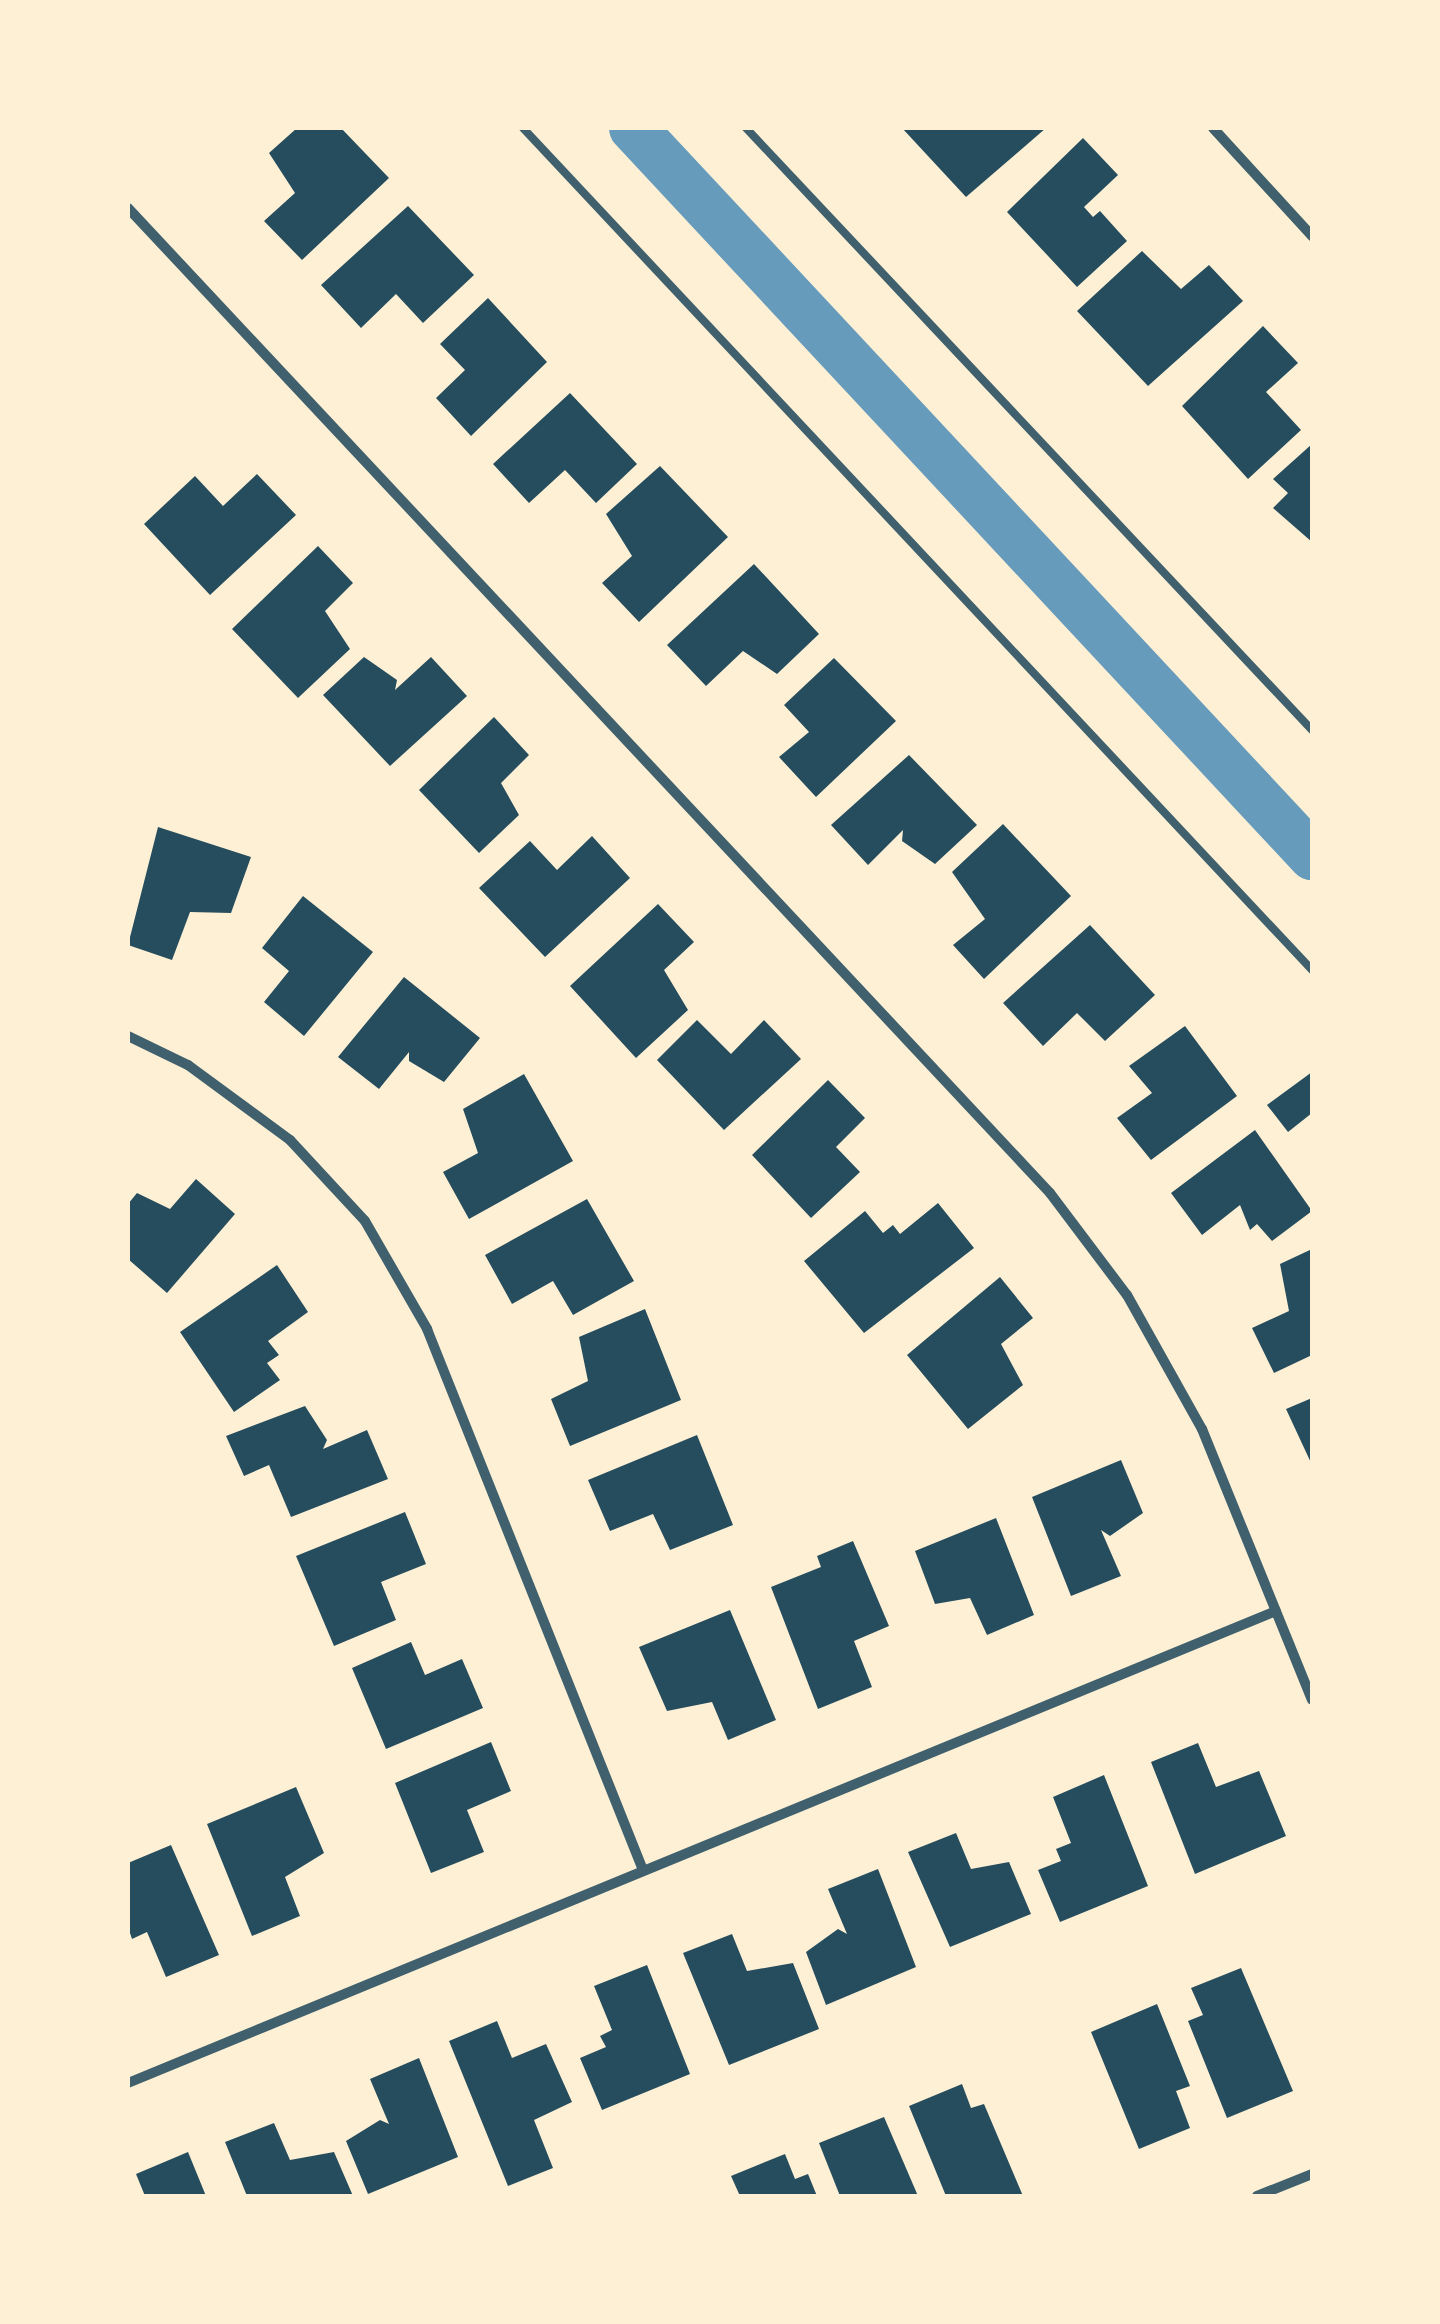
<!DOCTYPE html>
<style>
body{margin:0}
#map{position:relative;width:1440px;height:2324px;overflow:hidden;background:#fdf0d5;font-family:"Times New Roman",serif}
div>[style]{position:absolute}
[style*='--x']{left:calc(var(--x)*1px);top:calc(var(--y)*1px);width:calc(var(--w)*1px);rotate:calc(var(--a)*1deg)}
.canal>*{height:48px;margin:-24px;padding:0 24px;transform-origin:24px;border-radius:24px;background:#669bbc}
.building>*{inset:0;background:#264d5e}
.service>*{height:8px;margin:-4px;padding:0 4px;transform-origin:4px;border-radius:4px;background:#3f606c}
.minor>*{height:10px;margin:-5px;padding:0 5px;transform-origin:5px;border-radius:5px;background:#3f606c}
span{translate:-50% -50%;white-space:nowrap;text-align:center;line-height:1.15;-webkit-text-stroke:8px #fdf0d5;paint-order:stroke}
.frame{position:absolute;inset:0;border:130px solid #fdf0d5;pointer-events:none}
</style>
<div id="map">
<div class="canal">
<i style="--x:633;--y:128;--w:996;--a:46.99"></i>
</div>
<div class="building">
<i style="clip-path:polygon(297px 128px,341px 128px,389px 178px,302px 260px,264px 221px,295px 193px,269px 153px)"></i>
<i style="clip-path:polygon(902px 128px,1046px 128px,966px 197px)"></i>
<i style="clip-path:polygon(1083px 138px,1118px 175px,1084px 207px,1093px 217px,1100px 211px,1127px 241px,1077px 287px,1007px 212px)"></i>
<i style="clip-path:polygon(408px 206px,474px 275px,423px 323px,396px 294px,361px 328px,321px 285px)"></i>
<i style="clip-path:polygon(1142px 251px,1181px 289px,1209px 265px,1243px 301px,1148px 386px,1077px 311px)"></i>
<i style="clip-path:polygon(488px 298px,547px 362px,471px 436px,436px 398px,465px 370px,440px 344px)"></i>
<i style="clip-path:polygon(1263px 326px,1298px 363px,1266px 392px,1301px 430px,1248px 479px,1182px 406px)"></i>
<i style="clip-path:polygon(570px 393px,637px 464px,596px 503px,565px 470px,529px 503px,493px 464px)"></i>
<i style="clip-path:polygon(1312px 444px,1312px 542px,1273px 508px,1288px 493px,1273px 479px)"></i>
<i style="clip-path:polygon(660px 466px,728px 537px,639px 622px,602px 583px,632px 556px,606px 514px)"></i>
<i style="clip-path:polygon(257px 474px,296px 515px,210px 595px,144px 524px,195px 476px,223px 506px)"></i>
<i style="clip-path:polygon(318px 546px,353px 583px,325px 611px,350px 649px,298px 698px,232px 629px)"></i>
<i style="clip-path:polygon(754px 564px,819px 634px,777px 674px,743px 651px,706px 686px,667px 645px)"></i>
<i style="clip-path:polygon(364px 657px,397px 680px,395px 690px,431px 657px,467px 696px,390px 766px,323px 695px)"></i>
<i style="clip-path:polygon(834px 658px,896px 721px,816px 797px,779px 757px,809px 732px,784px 705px)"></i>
<i style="clip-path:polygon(494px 717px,529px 755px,501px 783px,519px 815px,479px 853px,419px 790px)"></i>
<i style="clip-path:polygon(909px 755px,977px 825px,935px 864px,902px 841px,903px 830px,868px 865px,831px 825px)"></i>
<i style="clip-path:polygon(1003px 824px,1071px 896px,984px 979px,953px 945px,985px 919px,952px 872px)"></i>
<i style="clip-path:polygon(158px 827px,251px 857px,231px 913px,190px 912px,172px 960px,128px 945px)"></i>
<i style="clip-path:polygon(592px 836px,630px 878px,545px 957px,479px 888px,530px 841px,557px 870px)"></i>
<i style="clip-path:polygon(303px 896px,373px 952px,304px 1036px,264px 1002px,289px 971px,262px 948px)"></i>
<i style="clip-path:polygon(658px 904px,694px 942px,664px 970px,688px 1010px,636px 1058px,570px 986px)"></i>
<i style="clip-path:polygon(1090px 925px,1155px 995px,1105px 1041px,1077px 1013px,1043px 1046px,1003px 1003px)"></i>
<i style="clip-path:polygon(404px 977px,480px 1038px,444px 1082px,409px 1061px,409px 1052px,379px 1089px,338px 1057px)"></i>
<i style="clip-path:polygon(697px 1020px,731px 1054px,764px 1020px,801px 1059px,724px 1130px,657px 1060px)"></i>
<i style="clip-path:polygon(1185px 1026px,1237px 1096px,1151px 1160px,1117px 1118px,1152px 1093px,1129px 1066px)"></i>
<i style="clip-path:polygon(1312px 1072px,1312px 1113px,1288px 1132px,1267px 1105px)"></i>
<i style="clip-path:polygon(524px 1074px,573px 1161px,469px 1219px,443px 1172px,478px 1153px,463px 1109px)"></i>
<i style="clip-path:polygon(828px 1080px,865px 1118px,836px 1147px,860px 1172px,811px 1218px,752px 1155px)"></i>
<i style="clip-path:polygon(1255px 1130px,1312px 1211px,1272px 1241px,1257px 1224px,1250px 1230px,1240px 1205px,1202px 1235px,1171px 1193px)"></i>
<i style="clip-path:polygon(196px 1179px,235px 1214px,167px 1293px,128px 1259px,128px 1204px,137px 1193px,170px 1209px)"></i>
<i style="clip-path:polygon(587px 1199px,634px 1281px,573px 1315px,553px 1281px,512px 1304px,485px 1255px)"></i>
<i style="clip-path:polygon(938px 1203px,974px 1248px,864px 1333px,804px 1261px,865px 1211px,883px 1233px,893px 1225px,900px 1234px)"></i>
<i style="clip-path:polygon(1312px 1249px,1312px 1355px,1274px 1373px,1252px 1328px,1289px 1311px,1280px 1264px)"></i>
<i style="clip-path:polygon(277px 1265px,308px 1312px,268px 1341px,279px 1355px,267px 1363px,280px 1380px,234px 1412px,180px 1332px)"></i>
<i style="clip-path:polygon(1000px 1277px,1033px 1318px,1001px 1344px,1023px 1385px,968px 1429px,907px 1355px)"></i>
<i style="clip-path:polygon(645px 1309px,681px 1400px,570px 1446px,551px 1399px,588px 1381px,579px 1337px)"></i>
<i style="clip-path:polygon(1312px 1398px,1312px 1465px,1286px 1409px)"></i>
<i style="clip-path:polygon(305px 1406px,327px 1440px,323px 1449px,367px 1430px,388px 1479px,291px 1517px,269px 1465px,244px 1476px,226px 1436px)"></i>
<i style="clip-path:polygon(697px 1435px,733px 1525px,670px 1550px,653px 1514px,610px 1531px,588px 1480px)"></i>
<i style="clip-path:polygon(1121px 1460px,1143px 1513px,1110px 1536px,1101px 1530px,1121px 1576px,1071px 1596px,1032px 1497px)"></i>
<i style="clip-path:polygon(405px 1512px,426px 1564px,381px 1582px,396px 1620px,334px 1646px,296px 1556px)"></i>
<i style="clip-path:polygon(996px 1518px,1034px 1615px,987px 1635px,970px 1598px,935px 1604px,915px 1551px)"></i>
<i style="clip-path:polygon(853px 1541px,889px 1626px,854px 1641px,872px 1687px,818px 1709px,771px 1587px,821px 1567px,817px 1556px)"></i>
<i style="clip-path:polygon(730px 1610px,776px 1720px,728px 1740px,712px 1702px,667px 1711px,639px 1647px)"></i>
<i style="clip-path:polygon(411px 1642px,425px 1675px,462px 1659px,483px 1708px,386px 1749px,352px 1668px)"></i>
<i style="clip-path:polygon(491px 1742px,511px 1791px,467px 1810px,484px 1852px,431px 1873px,395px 1783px)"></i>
<i style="clip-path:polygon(1198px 1743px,1216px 1787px,1259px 1771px,1286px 1836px,1195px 1874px,1151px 1762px)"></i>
<i style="clip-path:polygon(1104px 1775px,1148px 1886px,1060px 1922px,1038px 1870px,1061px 1861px,1056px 1849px,1071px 1843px,1053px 1797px)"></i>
<i style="clip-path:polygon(296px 1787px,324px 1853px,285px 1877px,300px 1916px,252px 1936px,207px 1824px)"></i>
<i style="clip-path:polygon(956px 1833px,971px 1869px,1009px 1862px,1031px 1914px,950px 1947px,908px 1852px)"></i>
<i style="clip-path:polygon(171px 1845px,219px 1955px,166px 1977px,147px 1932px,132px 1939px,128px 1927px,128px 1863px)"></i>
<i style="clip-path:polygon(878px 1869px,916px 1967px,826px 2005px,806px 1952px,838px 1929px,847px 1934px,828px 1889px)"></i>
<i style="clip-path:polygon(732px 1934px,747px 1971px,793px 1963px,819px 2029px,729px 2065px,683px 1953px)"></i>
<i style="clip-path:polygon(647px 1965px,690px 2074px,602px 2110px,580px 2058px,606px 2047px,600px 2036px,612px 2030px,594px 1986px)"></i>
<i style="clip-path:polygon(1241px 1968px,1293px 2091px,1227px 2118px,1188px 2021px,1203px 2015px,1191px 1988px)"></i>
<i style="clip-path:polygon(1157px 2004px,1190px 2086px,1176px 2091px,1190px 2128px,1139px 2149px,1091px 2032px)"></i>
<i style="clip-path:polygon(497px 2021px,512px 2058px,546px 2044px,572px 2102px,534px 2120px,553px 2168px,508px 2186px,449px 2041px)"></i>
<i style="clip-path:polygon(419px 2058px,458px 2157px,368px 2194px,346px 2141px,380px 2120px,389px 2124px,370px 2079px)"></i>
<i style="clip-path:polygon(962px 2084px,971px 2108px,984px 2104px,1023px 2196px,946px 2196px,909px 2106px)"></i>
<i style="clip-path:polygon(884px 2117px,918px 2196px,840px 2196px,819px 2143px)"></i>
<i style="clip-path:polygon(274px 2123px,290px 2160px,334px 2152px,353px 2196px,247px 2196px,225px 2142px)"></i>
<i style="clip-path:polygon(188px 2152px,206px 2196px,145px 2196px,136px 2174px)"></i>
<i style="clip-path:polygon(785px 2154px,795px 2179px,808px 2174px,817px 2196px,740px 2196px,731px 2176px)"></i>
</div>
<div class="service">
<i style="--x:523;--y:128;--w:1154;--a:46.86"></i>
<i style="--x:746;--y:128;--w:826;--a:46.77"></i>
</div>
<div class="minor">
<i style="--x:1213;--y:128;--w:147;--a:47.5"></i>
<i style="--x:128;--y:208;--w:1349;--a:46.89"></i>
<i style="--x:1050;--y:1193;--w:128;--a:53"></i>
<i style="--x:1127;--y:1295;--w:154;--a:60.8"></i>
<i style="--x:1202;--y:1429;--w:292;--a:67.9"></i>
<i style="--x:128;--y:1036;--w:67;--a:25.8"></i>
<i style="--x:188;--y:1065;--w:127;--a:36.3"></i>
<i style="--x:290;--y:1140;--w:110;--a:47.2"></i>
<i style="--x:365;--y:1221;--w:125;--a:60.1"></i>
<i style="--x:427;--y:1329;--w:583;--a:68.24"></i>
<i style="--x:128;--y:2083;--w:1241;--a:-22.35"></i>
<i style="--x:1257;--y:2196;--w:59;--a:-21.8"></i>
</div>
<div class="frame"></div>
</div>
